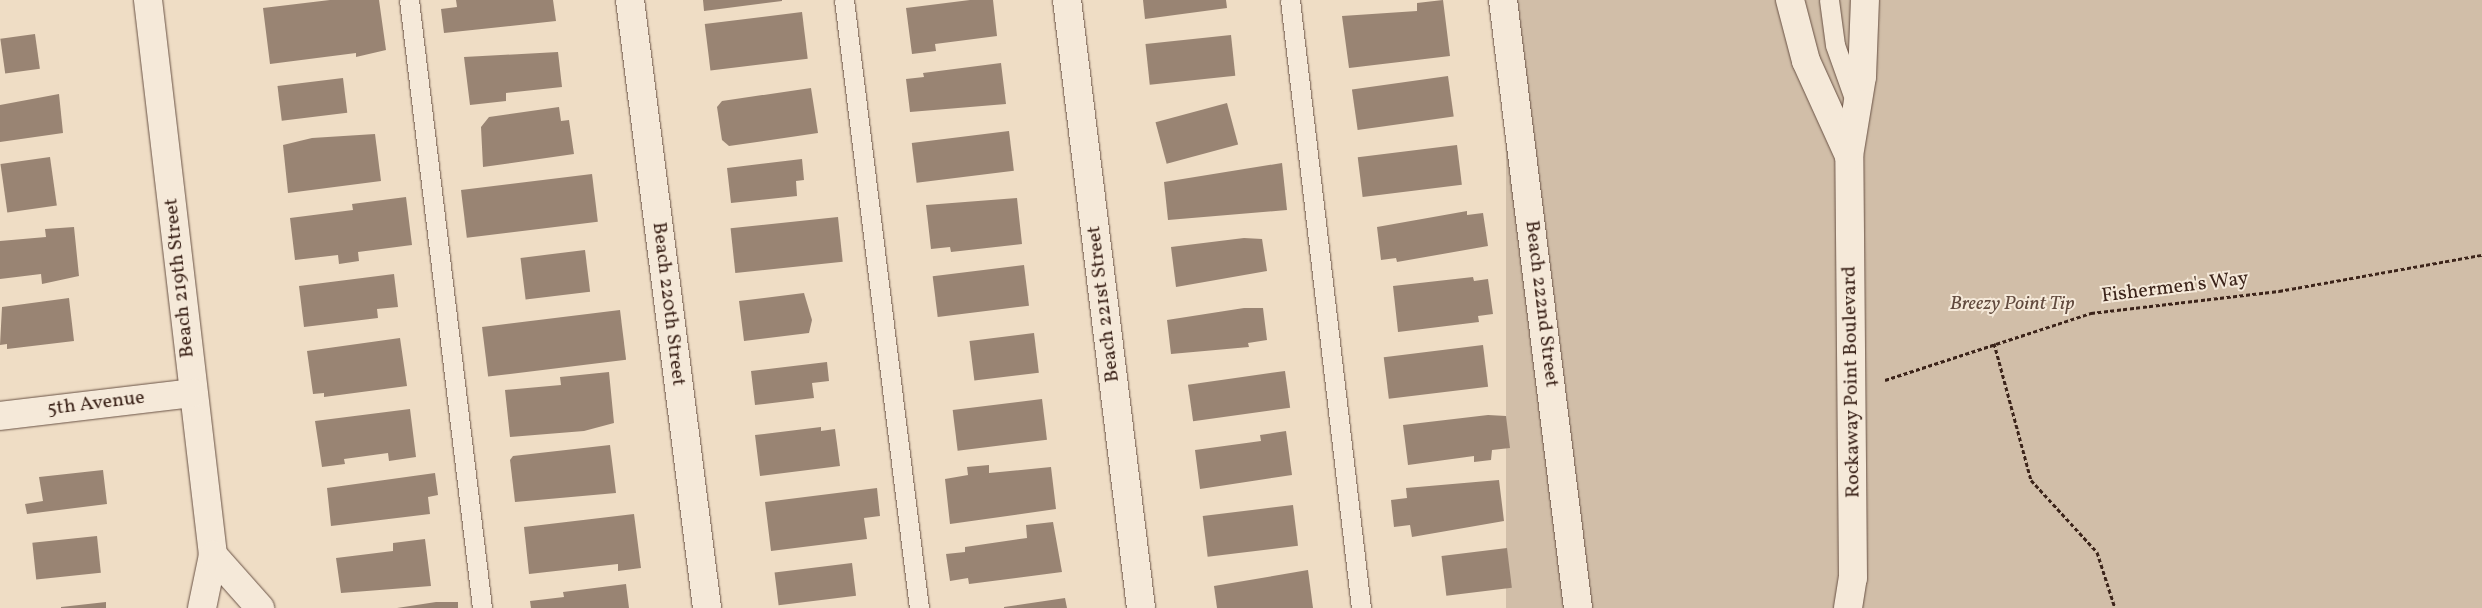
<!DOCTYPE html>
<style>
body{margin:0}
#map{position:relative;width:2482px;height:608px;overflow:hidden;background:#efddc5;font-family:Vollkorn,serif}
div>[style]{position:absolute}
[style*='--x']{left:calc(var(--x)*1px);top:calc(var(--y)*1px);width:calc(var(--w)*1px);rotate:calc(var(--a)*1deg)}
.green>*{inset:0;background:#d1bea8;transform-origin:0 0}
.building>*{inset:0;background:#998473;transform-origin:0 0}
.path>*{height:3px;margin-top:-1.5px;transform-origin:0;background:repeating-linear-gradient(90deg,#3c241a 0 4px,transparent 0 6.5px)}
.roads{filter:drop-shadow(0 0 1px #695245) drop-shadow(0 0 1px #695245)}
.service>*{height:19px;margin:-9.5px;padding:0 9.5px;transform-origin:9.5px;border-radius:9.5px;background:#f5e9d9}
.minor>*{height:28px;margin:-14px;padding:0 14px;transform-origin:14px;border-radius:14px;background:#f5e9d9}
span{translate:-50% -50%;white-space:nowrap;text-align:center;line-height:1.15;-webkit-text-stroke:4px #f5e9d9;paint-order:stroke}
.street-label{font-size:20px;color:#3c241a}
.park-label{font-size:20px;color:#614a3e;font-style:italic}
</style>
<div id="map">
<div class="green">
<i style="left:1506px;top:0;width:976px;height:612px"></i>
</div>
<div class="building">
<i style="clip-path:polygon(330px 0,379px 0,386px 50px,356px 57px,356px 53px,270px 64px,263px 8px)"></i>
<i style="clip-path:polygon(456px 0,553px 0,556px 21px,444px 33px,441px 9px,457px 7px)"></i>
<i style="clip-path:polygon(703px 0,782px 0,782px 1px,704px 11px)"></i>
<i style="clip-path:polygon(970px 0,993px 0,997px 36px,935px 44px,936px 51px,912px 54px,906px 8px)"></i>
<i style="clip-path:polygon(1143px 0,1226px 0,1227px 8px,1145px 19px)"></i>
<i style="clip-path:polygon(1443px 0,1450px 56px,1349px 68px,1342px 16px,1417px 11px,1417px 3px)"></i>
<i style="left:802px;top:12px;width:47px;height:98px;rotate:83deg"></i>
<i style="left:35px;top:34px;width:35px;height:35px;rotate:82deg"></i>
<i style="left:1231px;top:35px;width:41px;height:86px;rotate:84deg"></i>
<i style="clip-path:polygon(558px 52px,562px 87px,506px 93px,506px 101px,470px 105px,464px 57px)"></i>
<i style="clip-path:polygon(1001px 63px,1006px 104px,910px 112px,906px 79px,924px 77px,923px 73px)"></i>
<i style="left:1448px;top:76px;width:41px;height:97px;rotate:82deg"></i>
<i style="left:343px;top:78px;width:35px;height:66px;rotate:83deg"></i>
<i style="clip-path:polygon(811px 88px,818px 133px,729px 146px,722px 140px,717px 107px,722px 101px)"></i>
<i style="clip-path:polygon(59px 94px,63px 133px,0 142px,0 105px)"></i>
<i style="left:1227px;top:103px;width:43px;height:74px;rotate:75deg"></i>
<i style="clip-path:polygon(559px 107px,561px 121px,569px 120px,574px 154px,483px 167px,481px 127px,489px 117px)"></i>
<i style="left:1009px;top:131px;width:40px;height:98px;rotate:83deg"></i>
<i style="clip-path:polygon(375px 134px,381px 181px,288px 193px,283px 145px,312px 138px)"></i>
<i style="left:1457px;top:145px;width:40px;height:100px;rotate:83deg"></i>
<i style="left:50px;top:157px;width:49px;height:50px;rotate:82deg"></i>
<i style="clip-path:polygon(802px 159px,804px 180px,796px 181px,797px 196px,731px 203px,727px 168px)"></i>
<i style="clip-path:polygon(1282px 163px,1287px 210px,1168px 220px,1164px 182px)"></i>
<i style="left:592px;top:174px;width:48px;height:132px;rotate:83deg"></i>
<i style="clip-path:polygon(406px 197px,412px 245px,358px 252px,359px 261px,339px 264px,338px 255px,295px 260px,290px 218px,353px 210px,352px 204px)"></i>
<i style="clip-path:polygon(1017px 198px,1022px 244px,951px 252px,950px 247px,931px 249px,926px 205px)"></i>
<i style="clip-path:polygon(1467px 211px,1467px 215px,1483px 213px,1488px 246px,1397px 262px,1396px 258px,1381px 260px,1377px 227px)"></i>
<i style="left:838px;top:217px;width:45px;height:108px;rotate:84deg"></i>
<i style="clip-path:polygon(74px 227px,79px 276px,42px 284px,41px 274px,0 279px,0 241px,46px 237px,45px 229px)"></i>
<i style="clip-path:polygon(1244px 238px,1262px 239px,1267px 271px,1176px 287px,1171px 247px)"></i>
<i style="left:585px;top:250px;width:42px;height:65px;rotate:83deg"></i>
<i style="left:1024px;top:265px;width:41px;height:92px;rotate:83deg"></i>
<i style="clip-path:polygon(394px 274px,398px 307px,377px 309px,378px 318px,304px 327px,299px 286px)"></i>
<i style="clip-path:polygon(1473px 277px,1474px 281px,1488px 279px,1493px 314px,1478px 316px,1479px 322px,1398px 332px,1393px 286px)"></i>
<i style="clip-path:polygon(804px 293px,812px 320px,809px 333px,744px 341px,739px 301px)"></i>
<i style="clip-path:polygon(69px 298px,74px 341px,7px 349px,7px 344px,0 345px,2px 307px)"></i>
<i style="clip-path:polygon(1244px 308px,1263px 308px,1267px 340px,1248px 343px,1249px 347px,1171px 354px,1167px 320px)"></i>
<i style="left:620px;top:310px;width:50px;height:139px;rotate:83deg"></i>
<i style="left:1034px;top:333px;width:40px;height:65px;rotate:83deg"></i>
<i style="clip-path:polygon(400px 338px,407px 386px,324px 397px,324px 393px,313px 394px,307px 351px)"></i>
<i style="left:1483px;top:345px;width:42px;height:100px;rotate:83deg"></i>
<i style="clip-path:polygon(827px 362px,829px 381px,812px 383px,814px 398px,755px 405px,751px 371px)"></i>
<i style="left:1285px;top:371px;width:37px;height:98px;rotate:82deg"></i>
<i style="clip-path:polygon(609px 372px,614px 423px,584px 431px,510px 437px,505px 390px,561px 385px,560px 377px)"></i>
<i style="left:1042px;top:399px;width:41px;height:90px;rotate:83deg"></i>
<i style="clip-path:polygon(410px 409px,416px 457px,389px 461px,388px 453px,344px 459px,345px 464px,322px 467px,315px 421px)"></i>
<i style="clip-path:polygon(1488px 415px,1506px 416px,1510px 448px,1492px 450px,1491px 460px,1474px 462px,1474px 456px,1408px 465px,1403px 425px)"></i>
<i style="clip-path:polygon(821px 427px,821px 431px,835px 429px,840px 466px,760px 476px,755px 435px)"></i>
<i style="clip-path:polygon(1286px 431px,1292px 475px,1200px 489px,1195px 450px,1261px 441px,1260px 435px)"></i>
<i style="clip-path:polygon(610px 445px,616px 493px,515px 502px,510px 460px,513px 456px)"></i>
<i style="clip-path:polygon(989px 465px,989px 473px,1051px 467px,1056px 509px,950px 524px,945px 479px,968px 475px,967px 467px)"></i>
<i style="clip-path:polygon(103px 470px,107px 504px,27px 514px,25px 504px,43px 501px,39px 477px)"></i>
<i style="clip-path:polygon(435px 473px,438px 495px,428px 497px,430px 514px,331px 526px,327px 488px)"></i>
<i style="clip-path:polygon(1499px 480px,1504px 521px,1412px 537px,1410px 525px,1394px 527px,1391px 500px,1407px 498px,1406px 488px)"></i>
<i style="clip-path:polygon(877px 488px,880px 516px,864px 518px,867px 539px,771px 551px,765px 502px)"></i>
<i style="left:1293px;top:505px;width:41px;height:91px;rotate:83deg"></i>
<i style="clip-path:polygon(634px 514px,641px 568px,618px 571px,618px 564px,529px 574px,524px 527px)"></i>
<i style="clip-path:polygon(1053px 522px,1062px 572px,969px 584px,968px 578px,950px 581px,946px 554px,965px 552px,965px 547px,1027px 538px,1026px 525px)"></i>
<i style="left:97px;top:536px;width:37px;height:65px;rotate:84deg"></i>
<i style="clip-path:polygon(425px 539px,431px 586px,341px 593px,336px 558px,393px 551px,393px 543px)"></i>
<i style="left:1507px;top:548px;width:40px;height:66px;rotate:83deg"></i>
<i style="left:852px;top:563px;width:33px;height:78px;rotate:83deg"></i>
<i style="clip-path:polygon(1308px 570px,1313px 608px,1217px 608px,1214px 586px)"></i>
<i style="clip-path:polygon(626px 584px,629px 608px,531px 608px,530px 601px,564px 597px,563px 592px)"></i>
<i style="clip-path:polygon(1065px 598px,1067px 608px,1004px 608px,1004px 607px)"></i>
<i style="clip-path:polygon(106px 602px,106px 608px,61px 608px,61px 607px)"></i>
<i style="clip-path:polygon(436px 602px,458px 602px,458px 608px,397px 608px)"></i>
</div>
<div class="path">
<i style="--x:1994;--y:343;--w:142;--a:74.9"></i>
<i style="--x:2031;--y:480;--w:98;--a:47.5"></i>
<i style="--x:2097;--y:552;--w:59;--a:72.2"></i>
<i style="--x:1885;--y:380;--w:217;--a:-18"></i>
<i style="--x:2091;--y:313;--w:189;--a:-6.7"></i>
<i style="--x:2279;--y:291;--w:206;--a:-10.1"></i>
</div>
<div class="roads">
<div class="service">
<i style="--x:409;--y:0;--w:612;--a:83.15"></i>
<i style="--x:844;--y:0;--w:613;--a:82.97"></i>
<i style="--x:1290;--y:0;--w:612;--a:83.34"></i>
<i style="--x:1829;--y:0;--w:45;--a:82.4"></i>
<i style="--x:1835;--y:45;--w:63;--a:70.4"></i>
</div>
<div class="minor">
<i style="--x:148;--y:0;--w:559;--a:83.32"></i>
<i style="--x:213;--y:555;--w:54;--a:101.7"></i>
<i style="--x:630;--y:0;--w:613;--a:82.78"></i>
<i style="--x:1067;--y:0;--w:612;--a:83.06"></i>
<i style="--x:1503;--y:0;--w:613;--a:82.97"></i>
<i style="--x:1790;--y:0;--w:63;--a:75.3"></i>
<i style="--x:1806;--y:61;--w:104;--a:65.6"></i>
<i style="--x:0;--y:416;--w:194;--a:-6.8"></i>
<i style="--x:213;--y:555;--w:71;--a:48.4"></i>
<i style="--x:1848;--y:608;--w:30;--a:-81"></i>
<i style="--x:1853;--y:578;--w:422;--a:-90.5"></i>
<i style="--x:1849;--y:156;--w:80;--a:-80.7"></i>
<i style="--x:1862;--y:77;--w:77;--a:-87.8"></i>
</div>
</div>
<div class="street-label">
<span style="left:180px;top:278px;rotate:-96deg">Beach 219th Street</span>
<span style="left:2175px;top:288px;rotate:-7deg">Fishermen's Way</span>
<span style="left:668px;top:304px;rotate:83deg">Beach 220th Street</span>
<span style="left:1104px;top:304px;rotate:-97deg">Beach 221st Street</span>
<span style="left:1541px;top:304px;rotate:83deg">Beach 222nd Street</span>
<span style="left:1852px;top:382px;rotate:-91deg">Rockaway Point Boulevard</span>
<span style="left:96px;top:404px;rotate:-7deg">5th Avenue</span>
</div>
<div class="park-label">
<span style="left:2012px;top:304px">Breezy Point Tip</span>
</div>
</div>
